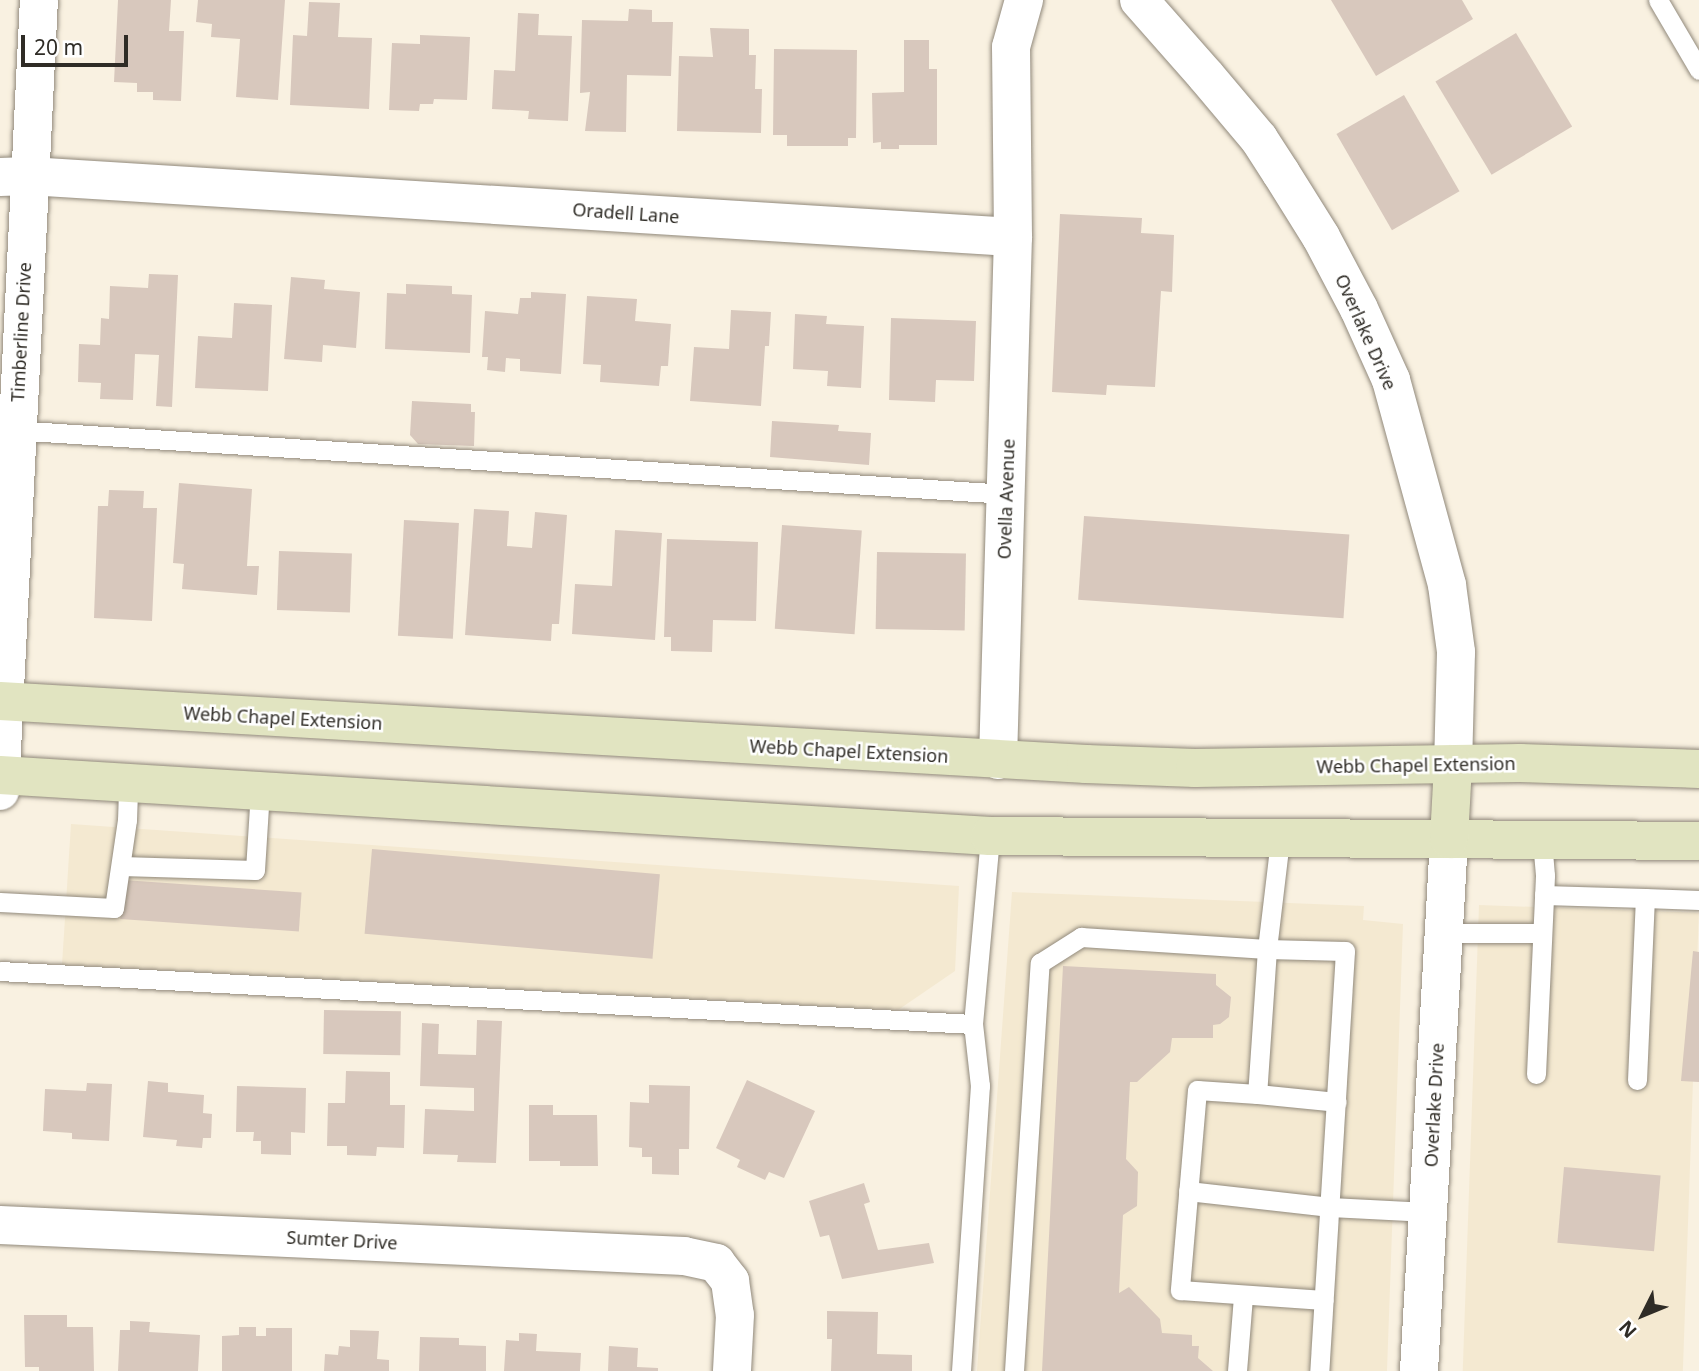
<!DOCTYPE html>
<style>
body{margin:0}
#map{position:relative;width:1699px;height:1371px;overflow:hidden;background:#f9f1e1;font-family:"Noto Sans",sans-serif}
div>[style]{position:absolute}
[style*='--x']{left:calc(var(--x)*1px);top:calc(var(--y)*1px);width:calc(var(--w)*1px);rotate:calc(var(--a)*1deg)}
.built>*{inset:0;background:#f4e9d1;transform-origin:0 0}
.building>*{inset:0;background:#d8c8bd;transform-origin:0 0}
.roads{filter:drop-shadow(0 0 2px #91897b) drop-shadow(0 0 2px #91897b)}
.service>*{height:19px;margin:-9.5px;padding:0 9.5px;transform-origin:9.5px;border-radius:9.5px;background:#fff}
.minor>*{height:38px;margin:-19px;padding:0 19px;transform-origin:19px;border-radius:19px;background:#fff}
.tertiary>*{height:38px;margin:-19px;padding:0 19px;transform-origin:19px;border-radius:19px;background:#fff}
.secondary>*{height:38px;margin:-19px;padding:0 19px;transform-origin:19px;border-radius:19px;background:#e1e4c1}
span{translate:-50% -50%;white-space:nowrap;text-align:center;line-height:1.15;-webkit-text-stroke:5px #fff;paint-order:stroke}
.street-label{font-size:18px;color:#2f2c26}
.north{position:absolute;left:1608px;top:1280px;width:70px;height:70px;-webkit-text-stroke:5px #fff;paint-order:stroke;rotate:227deg;font-size:19px;font-weight:700;line-height:28px;text-align:center;color:#2f2c26}
.north::after{content:'';display:block;margin:auto;width:24px;height:32px;background:#2f2c26;clip-path:polygon(50% 0,100% 100%,50% 72%,0 100%)}
.scale{position:absolute;left:21px;top:35px;width:107px;height:32px;box-sizing:border-box;border:4px solid #2f2c26;border-top:0;padding-left:9px;font-size:21px;line-height:24px;white-space:nowrap;color:#2f2c26;-webkit-text-stroke:5px #fff;paint-order:stroke}
</style>
<div id="map">
<div class="built">
<i style="clip-path:polygon(71px 824px,959px 886px,955px 971px,898px 1010px,62px 965px)"></i>
<i style="clip-path:polygon(1012px 892px,1364px 906px,1363px 920px,1403px 924px,1387px 1371px,977px 1371px)"></i>
<i style="left:1479px;top:905px;width:220px;height:467px;rotate:2deg"></i>
</div>
<div class="building">
<i style="clip-path:polygon(118px 0,171px 0,169px 31px,184px 31px,181px 101px,153px 100px,153px 92px,137px 92px,137px 83px,114px 82px)"></i>
<i style="clip-path:polygon(198px 0,285px 0,278px 100px,236px 97px,240px 39px,211px 37px,212px 24px,196px 22px)"></i>
<i style="clip-path:polygon(1331px 0,1462px 0,1473px 19px,1376px 76px)"></i>
<i style="clip-path:polygon(309px 2px,340px 3px,338px 37px,372px 38px,369px 109px,290px 105px,293px 35px,307px 36px)"></i>
<i style="clip-path:polygon(629px 9px,652px 10px,652px 22px,673px 22px,671px 76px,627px 75px,626px 132px,585px 131px,590px 92px,580px 93px,582px 20px,628px 21px)"></i>
<i style="clip-path:polygon(518px 13px,539px 14px,538px 35px,572px 36px,568px 121px,528px 119px,529px 111px,492px 109px,494px 70px,515px 71px)"></i>
<i style="clip-path:polygon(710px 28px,749px 29px,749px 55px,756px 55px,755px 89px,762px 89px,761px 133px,677px 131px,679px 56px,713px 57px)"></i>
<i style="left:1516px;top:33px;width:109px;height:94px;rotate:59deg"></i>
<i style="clip-path:polygon(420px 35px,470px 37px,467px 100px,434px 99px,433px 104px,420px 104px,419px 111px,389px 110px,392px 43px,420px 44px)"></i>
<i style="clip-path:polygon(904px 40px,929px 40px,929px 69px,937px 69px,937px 145px,899px 145px,899px 149px,881px 149px,881px 142px,873px 143px,872px 93px,904px 92px)"></i>
<i style="clip-path:polygon(774px 49px,857px 50px,856px 138px,848px 138px,848px 146px,787px 146px,787px 135px,773px 135px)"></i>
<i style="left:1404px;top:95px;width:111px;height:78px;rotate:60deg"></i>
<i style="clip-path:polygon(1060px 214px,1142px 218px,1141px 233px,1174px 235px,1172px 292px,1161px 291px,1155px 387px,1107px 385px,1106px 395px,1052px 392px)"></i>
<i style="clip-path:polygon(149px 274px,178px 275px,172px 407px,156px 406px,159px 355px,135px 354px,133px 400px,100px 399px,101px 383px,78px 382px,79px 344px,100px 345px,101px 318px,109px 319px,110px 286px,148px 288px)"></i>
<i style="clip-path:polygon(291px 277px,325px 280px,324px 289px,360px 292px,356px 348px,323px 345px,322px 362px,284px 359px)"></i>
<i style="clip-path:polygon(406px 284px,452px 286px,452px 294px,472px 295px,470px 353px,385px 349px,387px 293px,406px 294px)"></i>
<i style="clip-path:polygon(531px 292px,566px 294px,561px 374px,520px 371px,520px 359px,506px 358px,505px 372px,487px 370px,488px 357px,482px 357px,485px 311px,518px 314px,520px 298px,531px 298px)"></i>
<i style="clip-path:polygon(587px 296px,637px 299px,635px 321px,671px 324px,668px 366px,661px 366px,659px 386px,600px 382px,601px 365px,583px 364px)"></i>
<i style="clip-path:polygon(234px 303px,272px 305px,268px 391px,195px 388px,198px 336px,232px 338px)"></i>
<i style="clip-path:polygon(731px 310px,771px 312px,769px 346px,765px 346px,761px 406px,690px 401px,694px 347px,729px 349px)"></i>
<i style="clip-path:polygon(795px 314px,827px 316px,826px 324px,864px 326px,861px 388px,827px 386px,828px 371px,793px 369px)"></i>
<i style="clip-path:polygon(891px 318px,976px 321px,974px 381px,936px 380px,935px 402px,889px 400px)"></i>
<i style="clip-path:polygon(412px 401px,471px 404px,471px 412px,475px 412px,474px 446px,418px 444px,410px 435px)"></i>
<i style="clip-path:polygon(772px 421px,839px 425px,838px 431px,871px 433px,869px 465px,770px 457px)"></i>
<i style="clip-path:polygon(179px 483px,252px 489px,247px 566px,259px 566px,257px 595px,182px 589px,184px 564px,173px 563px)"></i>
<i style="clip-path:polygon(109px 490px,144px 491px,143px 508px,157px 508px,152px 621px,94px 618px,98px 506px,108px 506px)"></i>
<i style="clip-path:polygon(474px 509px,509px 511px,507px 546px,532px 548px,535px 512px,567px 515px,559px 624px,552px 624px,551px 641px,465px 635px)"></i>
<i style="left:1084px;top:516px;width:266px;height:84px;rotate:4deg"></i>
<i style="left:404px;top:520px;width:55px;height:116px;rotate:3deg"></i>
<i style="left:782px;top:525px;width:80px;height:104px;rotate:4deg"></i>
<i style="clip-path:polygon(615px 530px,662px 533px,655px 640px,572px 634px,575px 584px,612px 586px)"></i>
<i style="clip-path:polygon(667px 539px,758px 542px,756px 621px,713px 620px,712px 652px,671px 651px,671px 637px,664px 637px)"></i>
<i style="left:279px;top:551px;width:73px;height:59px;rotate:2deg"></i>
<i style="left:877px;top:552px;width:89px;height:77px;rotate:1deg"></i>
<i style="left:372px;top:849px;width:289px;height:85px;rotate:5deg"></i>
<i style="left:123px;top:880px;width:179px;height:39px;rotate:4deg"></i>
<i style="clip-path:polygon(1693px 951px,1699px 952px,1699px 1082px,1681px 1081px)"></i>
<i style="clip-path:polygon(1063px 966px,1216px 974px,1216px 985px,1231px 997px,1229px 1017px,1220px 1024px,1213px 1025px,1213px 1038px,1172px 1038px,1170px 1052px,1137px 1082px,1130px 1082px,1126px 1159px,1138px 1172px,1137px 1206px,1123px 1215px,1119px 1293px,1129px 1287px,1160px 1319px,1162px 1333px,1192px 1335px,1192px 1346px,1199px 1346px,1198px 1358px,1213px 1371px,1042px 1371px)"></i>
<i style="left:324px;top:1010px;width:77px;height:44px;rotate:1deg"></i>
<i style="clip-path:polygon(477px 1020px,502px 1021px,496px 1163px,457px 1162px,458px 1155px,423px 1154px,425px 1109px,474px 1111px,474px 1088px,420px 1086px,422px 1023px,439px 1024px,438px 1054px,476px 1055px)"></i>
<i style="clip-path:polygon(346px 1071px,390px 1072px,390px 1105px,405px 1105px,404px 1148px,377px 1147px,376px 1156px,347px 1155px,347px 1146px,327px 1146px,328px 1103px,345px 1103px)"></i>
<i style="clip-path:polygon(747px 1080px,815px 1111px,784px 1178px,769px 1172px,765px 1180px,737px 1167px,740px 1160px,716px 1148px)"></i>
<i style="clip-path:polygon(148px 1081px,168px 1083px,168px 1092px,204px 1095px,203px 1113px,212px 1114px,211px 1138px,203px 1138px,202px 1148px,176px 1146px,177px 1140px,143px 1137px)"></i>
<i style="clip-path:polygon(87px 1083px,112px 1084px,109px 1141px,72px 1139px,72px 1133px,43px 1131px,45px 1089px,86px 1091px)"></i>
<i style="clip-path:polygon(649px 1085px,690px 1086px,689px 1149px,679px 1149px,679px 1175px,652px 1174px,652px 1157px,642px 1157px,642px 1148px,629px 1147px,630px 1102px,649px 1103px)"></i>
<i style="clip-path:polygon(237px 1086px,306px 1088px,305px 1133px,291px 1132px,291px 1155px,261px 1154px,261px 1141px,253px 1141px,254px 1132px,236px 1132px)"></i>
<i style="clip-path:polygon(529px 1105px,553px 1105px,553px 1115px,597px 1115px,598px 1166px,560px 1166px,560px 1161px,529px 1161px)"></i>
<i style="left:1564px;top:1167px;width:97px;height:76px;rotate:5deg"></i>
<i style="clip-path:polygon(864px 1183px,870px 1202px,864px 1204px,878px 1250px,929px 1243px,934px 1263px,842px 1279px,829px 1235px,820px 1237px,809px 1201px)"></i>
<i style="clip-path:polygon(827px 1311px,878px 1312px,877px 1354px,912px 1355px,912px 1371px,831px 1371px,832px 1339px,827px 1339px)"></i>
<i style="clip-path:polygon(24px 1315px,67px 1315px,67px 1327px,93px 1327px,94px 1371px,39px 1371px,39px 1367px,25px 1367px)"></i>
<i style="clip-path:polygon(130px 1321px,150px 1322px,149px 1332px,200px 1335px,198px 1371px,118px 1371px,120px 1330px,130px 1330px)"></i>
<i style="clip-path:polygon(239px 1327px,256px 1327px,256px 1336px,266px 1336px,266px 1328px,292px 1328px,292px 1371px,222px 1371px,222px 1336px,239px 1335px)"></i>
<i style="clip-path:polygon(350px 1330px,379px 1331px,377px 1359px,389px 1360px,389px 1371px,324px 1371px,325px 1354px,338px 1355px,339px 1346px,350px 1347px)"></i>
<i style="clip-path:polygon(519px 1333px,537px 1334px,536px 1351px,581px 1353px,580px 1371px,504px 1371px,506px 1340px,519px 1341px)"></i>
<i style="clip-path:polygon(420px 1337px,459px 1338px,459px 1345px,486px 1346px,486px 1371px,419px 1371px)"></i>
<i style="clip-path:polygon(609px 1346px,638px 1348px,637px 1367px,658px 1368px,658px 1371px,608px 1371px)"></i>
</div>
<div class="roads">
<div class="service">
<i style="--x:1658;--y:0;--w:81;--a:59.6"></i>
<i style="--x:12;--y:430;--w:997;--a:3.68"></i>
<i style="--x:1280;--y:840;--w:110;--a:96.8"></i>
<i style="--x:1267;--y:949;--w:78;--a:1.5"></i>
<i style="--x:1345;--y:951;--w:421;--a:93.5"></i>
<i style="--x:121;--y:866;--w:134;--a:1.7"></i>
<i style="--x:255;--y:870;--w:80;--a:-86.4"></i>
<i style="--x:1544;--y:895;--w:101;--a:1.7"></i>
<i style="--x:0;--y:902;--w:114;--a:3"></i>
<i style="--x:114;--y:908;--w:89;--a:-81.6"></i>
<i style="--x:127;--y:820;--w:38;--a:-88"></i>
<i style="--x:1444;--y:933;--w:98;--a:0"></i>
<i style="--x:0;--y:971;--w:974;--a:3.12"></i>
<i style="--x:973;--y:1024;--w:189;--a:-84.8"></i>
<i style="--x:1536;--y:1074;--w:199;--a:-87.4"></i>
<i style="--x:1545;--y:875;--w:36;--a:-95"></i>
<i style="--x:1637;--y:1080;--w:182;--a:-87.5"></i>
<i style="--x:1645;--y:898;--w:54;--a:2.1"></i>
<i style="--x:1257;--y:1094;--w:80;--a:5.7"></i>
<i style="--x:1188;--y:1191;--w:143;--a:6.4"></i>
<i style="--x:1330;--y:1207;--w:98;--a:2.9"></i>
<i style="--x:961;--y:1371;--w:286;--a:-86.2"></i>
<i style="--x:980;--y:1086;--w:62;--a:-96.4"></i>
<i style="--x:1014;--y:1371;--w:409;--a:-86.4"></i>
<i style="--x:1040;--y:963;--w:49;--a:-32.4"></i>
<i style="--x:1081;--y:937;--w:186;--a:3.7"></i>
<i style="--x:1267;--y:949;--w:145;--a:93.9"></i>
<i style="--x:1257;--y:1094;--w:60;--a:-176.2"></i>
<i style="--x:1197;--y:1090;--w:201;--a:94.9"></i>
<i style="--x:1180;--y:1290;--w:144;--a:4"></i>
<i style="--x:1237;--y:1371;--w:75;--a:-85.4"></i>
</div>
<div class="minor">
<i style="--x:1139;--y:0;--w:101;--a:48.6"></i>
<i style="--x:1206;--y:76;--w:82;--a:49.9"></i>
<i style="--x:1259;--y:139;--w:40;--a:57.1"></i>
<i style="--x:1281;--y:173;--w:75;--a:58"></i>
<i style="--x:1321;--y:237;--w:81;--a:62.2"></i>
<i style="--x:1359;--y:309;--w:78;--a:65.7"></i>
<i style="--x:1391;--y:380;--w:213;--a:74.7"></i>
<i style="--x:1447;--y:585;--w:68;--a:82.3"></i>
<i style="--x:1456;--y:652;--w:112;--a:91.5"></i>
<i style="--x:0;--y:177;--w:29;--a:-2"></i>
<i style="--x:29;--y:176;--w:986;--a:3.55"></i>
<i style="--x:998;--y:760;--w:523;--a:-88.36"></i>
<i style="--x:1013;--y:237;--w:190;--a:-90.6"></i>
<i style="--x:1011;--y:47;--w:49;--a:-74.5"></i>
<i style="--x:0;--y:1225;--w:685;--a:2.59"></i>
<i style="--x:684;--y:1256;--w:33;--a:12"></i>
<i style="--x:716;--y:1263;--w:23;--a:52"></i>
<i style="--x:730;--y:1281;--w:34;--a:82"></i>
<i style="--x:735;--y:1315;--w:56;--a:93.1"></i>
<i style="--x:1419;--y:1371;--w:533;--a:-86.77"></i>
</div>
<div class="tertiary">
<i style="--x:0;--y:791;--w:792;--a:-87.18"></i>
</div>
<div class="secondary">
<i style="--x:0;--y:701;--w:1088;--a:3.32"></i>
<i style="--x:1086;--y:764;--w:109;--a:2.1"></i>
<i style="--x:1195;--y:768;--w:325;--a:-0.9"></i>
<i style="--x:1520;--y:763;--w:179;--a:1.9"></i>
<i style="--x:0;--y:775;--w:992;--a:3.53"></i>
<i style="--x:990;--y:836;--w:709;--a:0.4"></i>
<i style="--x:1449;--y:839;--w:75;--a:-86.9"></i>
</div>
</div>
<div class="street-label">
<span style="left:626px;top:213px;rotate:4deg">Oradell Lane</span>
<span style="left:21px;top:332px;rotate:-87deg">Timberline Drive</span>
<span style="left:1366px;top:332px;rotate:66deg">Overlake Drive</span>
<span style="left:1006px;top:499px;rotate:-88deg">Ovella Avenue</span>
<span style="left:283px;top:718px;rotate:3deg">Webb Chapel Extension</span>
<span style="left:849px;top:751px;rotate:3deg">Webb Chapel Extension</span>
<span style="left:1416px;top:765px;rotate:-1deg">Webb Chapel Extension</span>
<span style="left:1434px;top:1105px;rotate:-87deg">Overlake Drive</span>
<span style="left:342px;top:1240px;rotate:3deg">Sumter Drive</span>
</div>
<div class="north">N</div>
<div class="scale">20 m</div>
</div>
